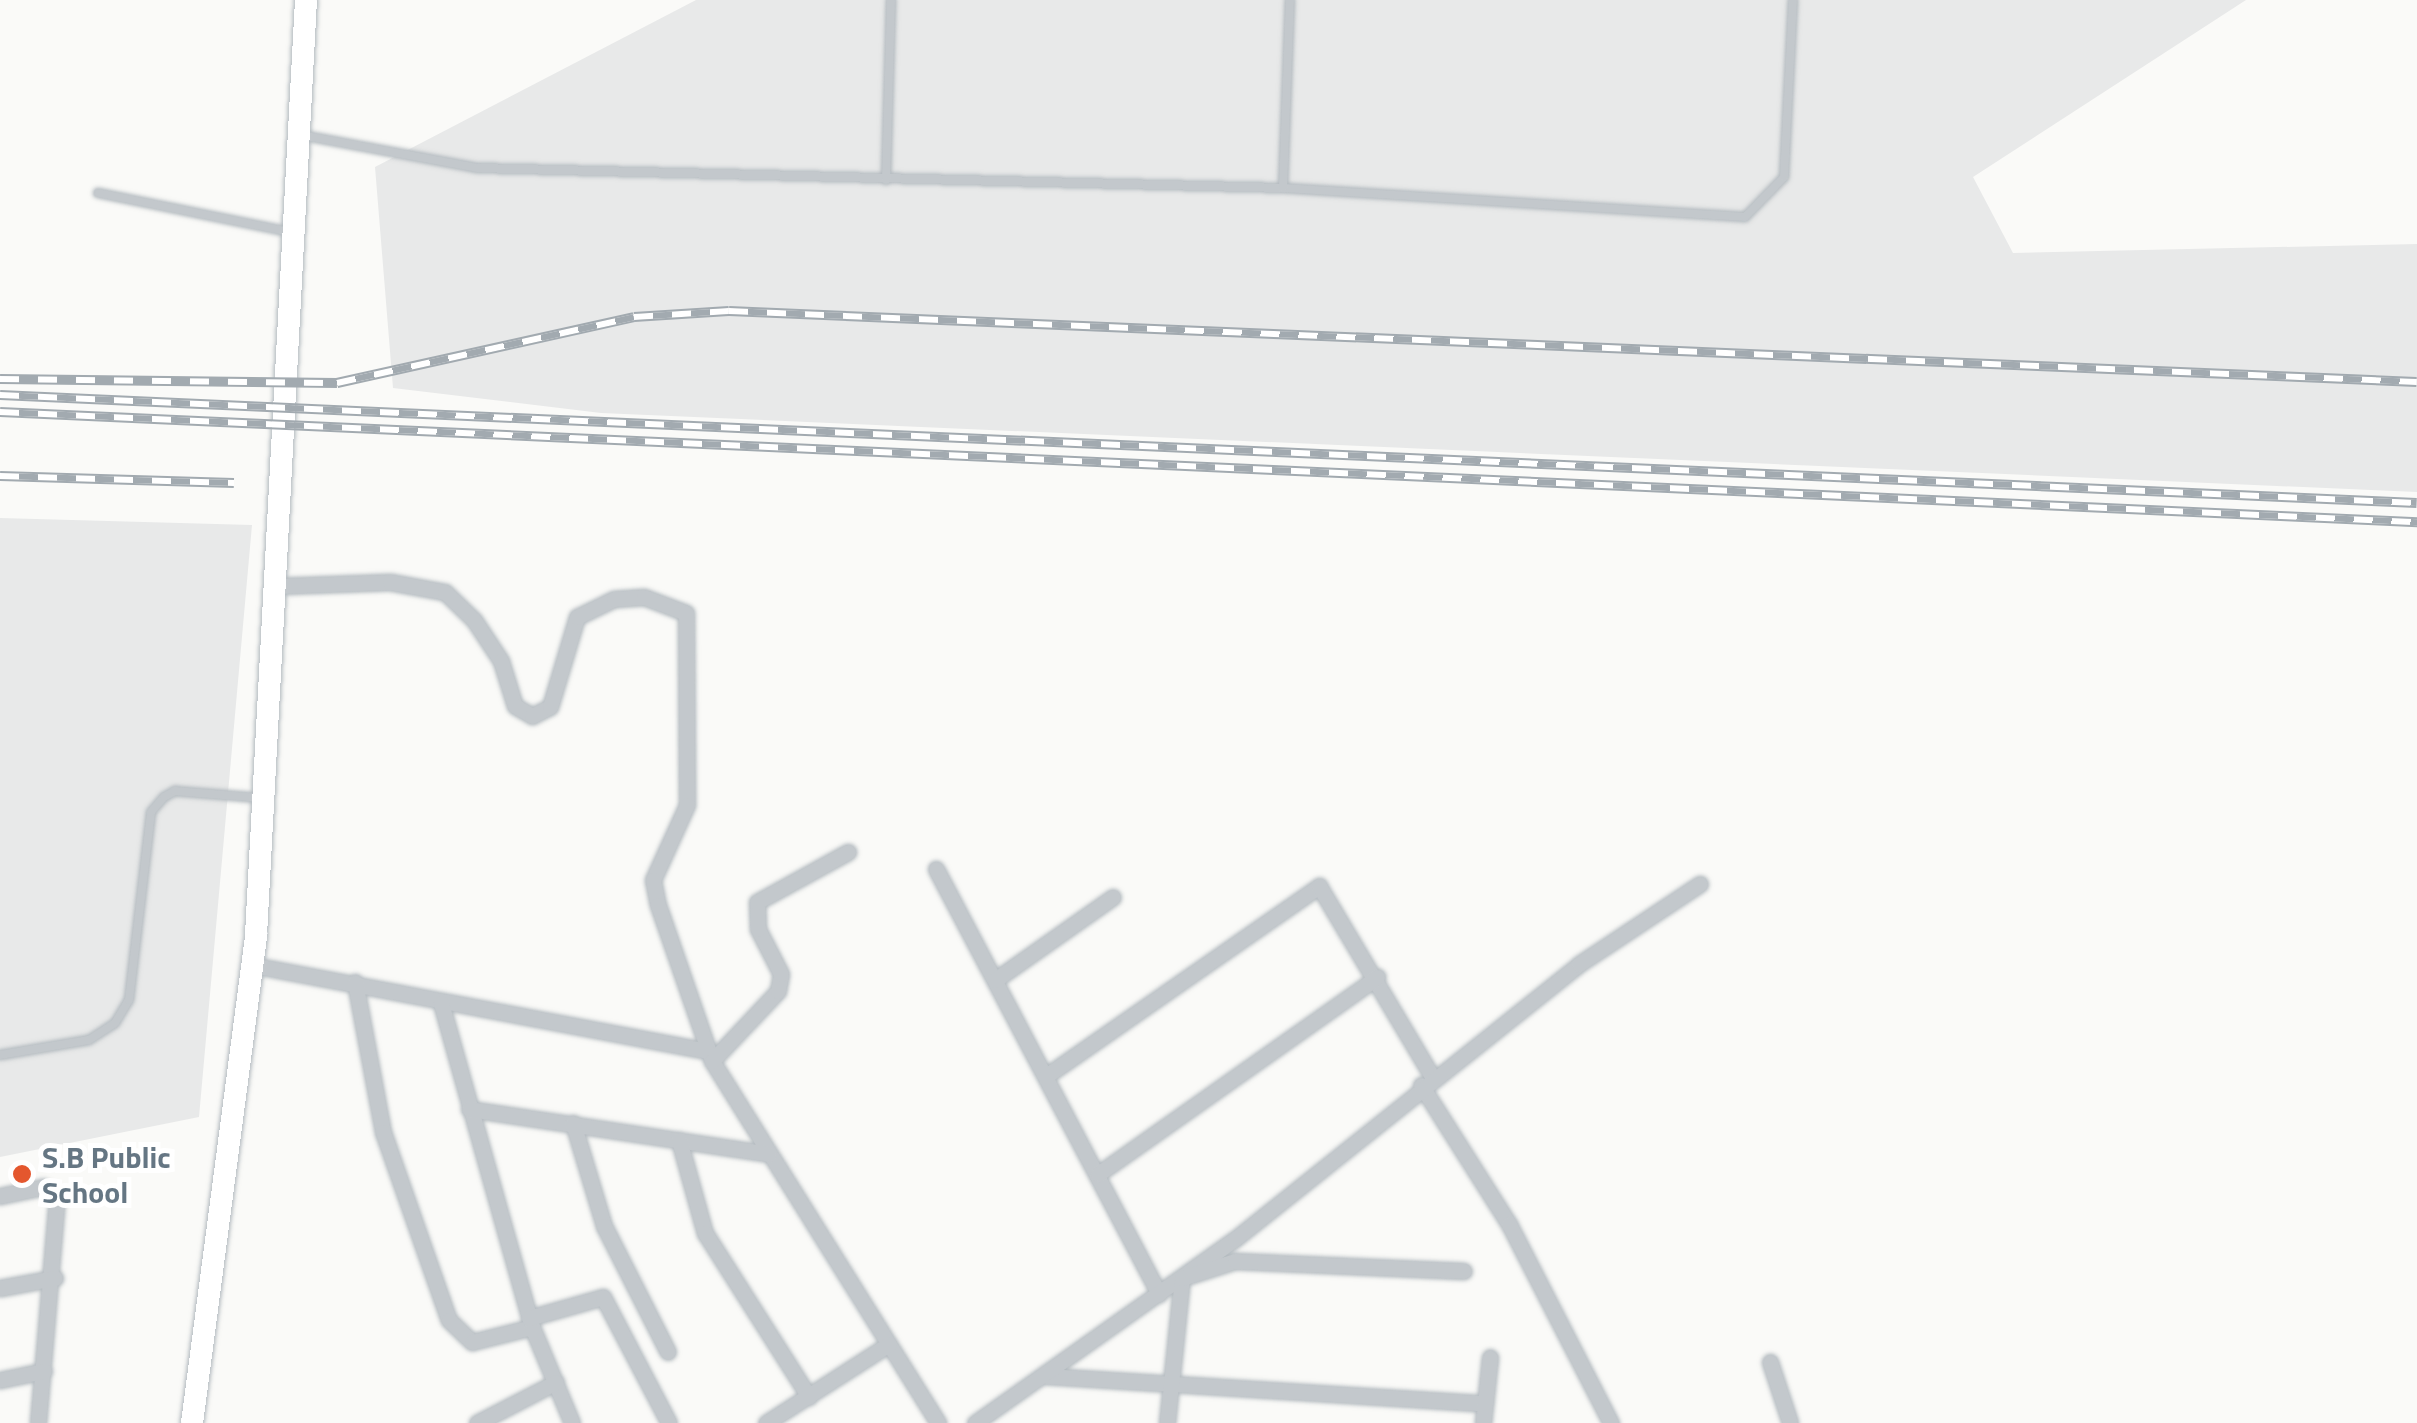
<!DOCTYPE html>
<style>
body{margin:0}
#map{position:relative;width:2417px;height:1423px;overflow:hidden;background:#fafaf8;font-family:"Titillium Web",sans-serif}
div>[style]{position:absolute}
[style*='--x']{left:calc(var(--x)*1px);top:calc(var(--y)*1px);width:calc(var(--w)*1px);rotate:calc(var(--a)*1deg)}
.built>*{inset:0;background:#e8e9e9}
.roads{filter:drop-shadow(0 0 2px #b3babf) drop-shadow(0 0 2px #b3babf)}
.service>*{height:8px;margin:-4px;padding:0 4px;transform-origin:4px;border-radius:4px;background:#c3c8cc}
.minor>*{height:15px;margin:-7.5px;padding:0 7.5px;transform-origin:7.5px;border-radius:7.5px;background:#c3c8cc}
.secondary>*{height:22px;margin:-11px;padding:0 11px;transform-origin:11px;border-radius:11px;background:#fff}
.rail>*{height:10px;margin-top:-5px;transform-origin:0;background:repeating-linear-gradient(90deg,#fff 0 19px,#a2aab0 0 38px);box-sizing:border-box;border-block:2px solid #a2aab0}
.dots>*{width:28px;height:28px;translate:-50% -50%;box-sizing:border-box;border:5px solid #fff;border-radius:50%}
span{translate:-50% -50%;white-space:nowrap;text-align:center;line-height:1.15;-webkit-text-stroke:10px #fff;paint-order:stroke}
.poi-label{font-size:30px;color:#657683;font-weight:700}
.left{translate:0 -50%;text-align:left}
</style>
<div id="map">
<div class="built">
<i style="clip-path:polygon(696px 0,2246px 0,1973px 177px,2013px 253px,2417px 244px,2417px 492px,601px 413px,393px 388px,375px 167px)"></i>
<i style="clip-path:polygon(0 518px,252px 525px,199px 1117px,0 1157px)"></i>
</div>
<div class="roads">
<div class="service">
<i style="--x:301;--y:135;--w:179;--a:10.6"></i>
<i style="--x:477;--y:168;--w:806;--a:1.42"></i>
<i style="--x:1283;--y:188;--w:463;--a:3.6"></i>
<i style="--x:1745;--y:217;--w:56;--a:-45.7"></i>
<i style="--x:1784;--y:177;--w:177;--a:-87.1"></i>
<i style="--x:886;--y:180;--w:180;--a:-88.4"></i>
<i style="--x:1283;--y:188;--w:188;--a:-87.9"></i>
<i style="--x:98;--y:193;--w:195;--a:11.5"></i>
<i style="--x:0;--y:1055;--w:90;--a:-9.6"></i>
<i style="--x:89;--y:1040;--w:31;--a:-33"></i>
<i style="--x:115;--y:1023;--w:27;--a:-59"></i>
<i style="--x:129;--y:1000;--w:189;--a:-83.3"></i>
<i style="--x:151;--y:812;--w:20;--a:-49"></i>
<i style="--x:164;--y:797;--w:13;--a:-29"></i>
<i style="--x:175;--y:791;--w:85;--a:4.7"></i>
</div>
<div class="minor">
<i style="--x:278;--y:586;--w:112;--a:-2"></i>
<i style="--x:390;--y:582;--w:56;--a:10.3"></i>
<i style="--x:445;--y:592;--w:40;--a:44"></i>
<i style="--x:474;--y:620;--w:49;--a:56.6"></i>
<i style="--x:501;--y:661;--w:47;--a:72.7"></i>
<i style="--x:515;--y:706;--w:20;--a:30"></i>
<i style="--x:532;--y:716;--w:20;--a:-27"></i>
<i style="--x:550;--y:707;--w:94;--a:-73.3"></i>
<i style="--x:577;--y:617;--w:41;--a:-25.9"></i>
<i style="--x:614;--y:599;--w:30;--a:-4"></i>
<i style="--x:644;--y:597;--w:45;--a:20.9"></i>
<i style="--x:686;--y:613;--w:192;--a:89.7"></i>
<i style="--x:687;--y:805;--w:82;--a:114.4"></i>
<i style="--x:653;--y:880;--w:25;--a:79"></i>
<i style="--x:658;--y:905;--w:165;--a:70.9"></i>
<i style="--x:712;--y:1061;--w:427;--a:58"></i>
<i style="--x:936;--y:869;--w:480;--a:62.3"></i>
<i style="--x:252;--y:965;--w:463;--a:10.7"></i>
<i style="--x:995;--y:980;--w:144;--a:-35.1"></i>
<i style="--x:355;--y:982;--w:153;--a:79.4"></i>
<i style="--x:383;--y:1132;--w:199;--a:70.7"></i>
<i style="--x:449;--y:1320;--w:32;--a:44"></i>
<i style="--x:472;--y:1342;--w:62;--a:-14"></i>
<i style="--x:441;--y:1003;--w:337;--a:74.3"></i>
<i style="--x:532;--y:1327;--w:104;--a:67.4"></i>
<i style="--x:712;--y:1061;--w:96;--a:-46.7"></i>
<i style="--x:778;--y:991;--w:17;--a:-80"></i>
<i style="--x:781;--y:974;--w:51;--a:-117.1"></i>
<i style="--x:758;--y:929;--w:27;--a:-92"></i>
<i style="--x:757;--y:902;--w:104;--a:-28.8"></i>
<i style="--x:1046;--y:1076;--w:333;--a:-34.8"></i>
<i style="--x:1319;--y:886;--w:221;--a:59.3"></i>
<i style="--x:1421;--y:1085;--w:165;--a:57.7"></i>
<i style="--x:1509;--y:1224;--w:224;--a:62.9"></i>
<i style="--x:469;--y:1109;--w:303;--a:8.5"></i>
<i style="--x:573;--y:1123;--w:108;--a:73.2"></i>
<i style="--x:604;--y:1226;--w:141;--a:63.1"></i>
<i style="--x:679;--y:1140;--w:97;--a:74.4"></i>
<i style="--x:705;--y:1233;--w:194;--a:57.6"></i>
<i style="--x:1098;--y:1174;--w:342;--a:-35.2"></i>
<i style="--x:0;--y:1196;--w:44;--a:-11.8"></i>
<i style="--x:43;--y:1187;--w:17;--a:36"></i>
<i style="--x:57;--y:1197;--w:227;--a:94.8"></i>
<i style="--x:0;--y:1288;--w:56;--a:-10.3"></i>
<i style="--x:529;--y:1318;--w:77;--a:-15.8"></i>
<i style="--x:603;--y:1297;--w:142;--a:62.4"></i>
<i style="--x:1770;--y:1362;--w:64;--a:71.8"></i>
<i style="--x:1046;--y:1376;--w:440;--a:3.6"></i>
<i style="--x:0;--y:1380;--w:45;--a:-11.6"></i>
<i style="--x:477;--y:1423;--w:89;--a:-27.4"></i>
<i style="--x:766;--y:1423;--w:146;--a:-32.7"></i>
<i style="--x:975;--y:1423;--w:319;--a:-35.3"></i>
<i style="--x:1235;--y:1239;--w:440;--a:-38.6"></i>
<i style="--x:1579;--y:964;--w:145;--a:-33.5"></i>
<i style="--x:1167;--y:1423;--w:146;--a:-84.1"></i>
<i style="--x:1182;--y:1278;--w:56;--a:-17.8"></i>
<i style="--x:1235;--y:1261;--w:229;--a:2.5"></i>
<i style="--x:1483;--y:1423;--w:66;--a:-83.9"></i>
</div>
<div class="secondary">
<i style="--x:192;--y:1423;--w:492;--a:-82.5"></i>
<i style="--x:256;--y:935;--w:936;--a:-86.94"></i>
</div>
</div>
<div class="rail">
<i style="--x:0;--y:379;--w:337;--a:0.7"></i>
<i style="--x:337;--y:383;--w:304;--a:-12.5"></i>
<i style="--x:634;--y:317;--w:95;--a:-3.6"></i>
<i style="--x:729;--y:311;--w:1689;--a:2.41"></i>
<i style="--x:0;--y:395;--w:2419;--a:2.56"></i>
<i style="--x:0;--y:412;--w:2420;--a:2.61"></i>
<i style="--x:0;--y:476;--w:234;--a:1.7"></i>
</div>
<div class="dots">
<i style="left:22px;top:1174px;background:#e4572e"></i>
</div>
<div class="poi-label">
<span class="left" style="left:42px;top:1174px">S.B Public<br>School</span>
</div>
</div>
